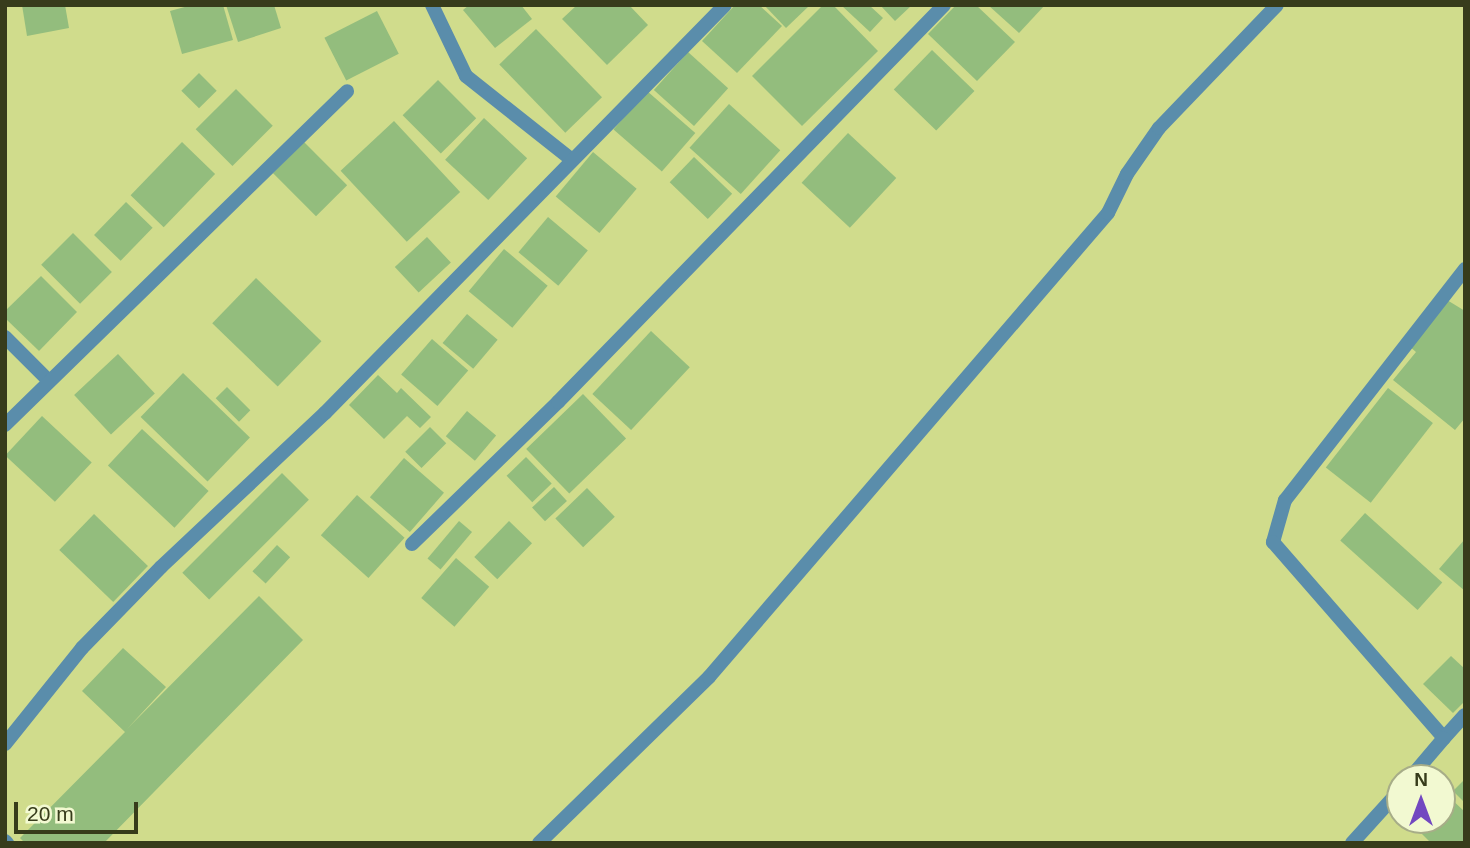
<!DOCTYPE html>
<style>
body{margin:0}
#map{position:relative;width:1470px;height:848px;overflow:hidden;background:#d0dc8c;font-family:Helvetica,sans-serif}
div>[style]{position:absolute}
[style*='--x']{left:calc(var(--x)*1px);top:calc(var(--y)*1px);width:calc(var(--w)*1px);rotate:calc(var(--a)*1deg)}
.building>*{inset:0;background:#93bd7d;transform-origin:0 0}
.street>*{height:14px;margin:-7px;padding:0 7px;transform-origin:7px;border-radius:7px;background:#5a8dab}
span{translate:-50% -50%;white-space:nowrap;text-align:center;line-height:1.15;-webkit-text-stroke:7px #f2f9d1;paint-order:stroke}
.frame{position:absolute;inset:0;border:7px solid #373c1b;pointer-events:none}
.north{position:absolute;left:1386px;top:764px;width:70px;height:70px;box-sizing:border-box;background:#f2f9d1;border:2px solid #a7ad88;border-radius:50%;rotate:0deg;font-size:19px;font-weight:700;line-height:28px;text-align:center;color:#373c1b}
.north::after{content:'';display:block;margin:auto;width:24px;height:32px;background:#7248c0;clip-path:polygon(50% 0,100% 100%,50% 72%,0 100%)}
.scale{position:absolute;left:14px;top:802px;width:124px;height:32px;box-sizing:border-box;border:4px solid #373c1b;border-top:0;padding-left:9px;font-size:21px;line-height:24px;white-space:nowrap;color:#373c1b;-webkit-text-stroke:5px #f2f9d1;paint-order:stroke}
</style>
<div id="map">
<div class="building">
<i style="clip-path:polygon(22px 5px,65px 5px,69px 28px,27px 36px)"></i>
<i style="clip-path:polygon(192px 5px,223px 5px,233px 40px,182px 54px,170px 11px)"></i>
<i style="clip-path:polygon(226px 5px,274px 5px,281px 28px,238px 42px)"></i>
<i style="clip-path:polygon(469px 5px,521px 5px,532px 19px,495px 48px,463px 10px)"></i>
<i style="clip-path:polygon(577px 5px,629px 5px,648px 25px,607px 65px,562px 19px)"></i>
<i style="clip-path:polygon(735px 5px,759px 5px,782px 26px,737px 73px,702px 41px)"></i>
<i style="clip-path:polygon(764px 5px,810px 5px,786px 28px)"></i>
<i style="clip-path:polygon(823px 5px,833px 5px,878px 51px,802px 126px,752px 76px)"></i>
<i style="clip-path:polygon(841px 5px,869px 5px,883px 18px,870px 32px)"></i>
<i style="clip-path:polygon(880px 5px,912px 5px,895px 21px)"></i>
<i style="clip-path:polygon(956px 5px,976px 5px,1015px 42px,977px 81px,928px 34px)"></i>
<i style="clip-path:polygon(988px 5px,1045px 5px,1019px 33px)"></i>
<i style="left:377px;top:11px;width:48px;height:59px;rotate:63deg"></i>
<i style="left:536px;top:29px;width:95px;height:51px;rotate:46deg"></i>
<i style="left:932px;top:50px;width:59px;height:55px;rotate:44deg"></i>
<i style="left:688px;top:52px;width:54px;height:51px;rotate:42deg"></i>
<i style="left:199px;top:73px;width:25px;height:25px;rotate:45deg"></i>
<i style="left:438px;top:80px;width:54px;height:50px;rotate:45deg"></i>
<i style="left:236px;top:89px;width:52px;height:57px;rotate:45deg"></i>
<i style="left:647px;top:91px;width:64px;height:51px;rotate:41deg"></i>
<i style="left:729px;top:104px;width:69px;height:59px;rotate:42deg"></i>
<i style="left:484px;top:118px;width:59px;height:57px;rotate:43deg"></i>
<i style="left:394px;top:121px;width:97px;height:73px;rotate:47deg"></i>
<i style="left:848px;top:133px;width:66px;height:68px;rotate:43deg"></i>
<i style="left:182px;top:142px;width:46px;height:74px;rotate:44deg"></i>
<i style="left:304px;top:142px;width:61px;height:44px;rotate:45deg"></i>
<i style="left:593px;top:152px;width:57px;height:58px;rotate:40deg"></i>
<i style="left:694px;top:157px;width:53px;height:35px;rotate:44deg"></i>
<i style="left:126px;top:202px;width:37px;height:46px;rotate:44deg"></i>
<i style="left:548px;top:217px;width:52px;height:46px;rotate:40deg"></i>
<i style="left:73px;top:233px;width:55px;height:45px;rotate:45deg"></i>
<i style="left:427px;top:237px;width:35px;height:44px;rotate:47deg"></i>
<i style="left:504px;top:249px;width:57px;height:55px;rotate:40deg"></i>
<i style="clip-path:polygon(41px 276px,77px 312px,39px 351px,5px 318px,5px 311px)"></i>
<i style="left:256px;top:278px;width:91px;height:63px;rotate:44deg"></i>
<i style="clip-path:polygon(1447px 300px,1465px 311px,1465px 418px,1455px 430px,1393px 380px,1416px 352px,1409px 346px)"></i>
<i style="left:467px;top:314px;width:40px;height:38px;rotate:40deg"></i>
<i style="left:651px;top:331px;width:53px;height:86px;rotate:43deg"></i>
<i style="left:432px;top:339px;width:48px;height:47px;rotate:41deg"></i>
<i style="left:118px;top:354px;width:54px;height:60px;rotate:47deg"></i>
<i style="left:183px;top:373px;width:93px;height:61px;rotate:44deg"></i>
<i style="clip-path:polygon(378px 375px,397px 393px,401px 388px,431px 417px,420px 428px,407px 416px,384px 439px,349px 405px)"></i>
<i style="left:227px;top:387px;width:33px;height:16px;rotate:45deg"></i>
<i style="left:1388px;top:388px;width:57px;height:101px;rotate:38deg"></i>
<i style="left:583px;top:394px;width:62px;height:79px;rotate:46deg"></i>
<i style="left:467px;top:411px;width:38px;height:33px;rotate:40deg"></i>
<i style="left:42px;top:416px;width:68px;height:54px;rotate:43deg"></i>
<i style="left:430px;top:427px;width:23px;height:35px;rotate:45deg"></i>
<i style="left:142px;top:429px;width:91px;height:50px;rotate:43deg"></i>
<i style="left:526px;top:457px;width:37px;height:27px;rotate:46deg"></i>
<i style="left:404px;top:458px;width:53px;height:52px;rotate:41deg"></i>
<i style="left:282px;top:473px;width:38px;height:141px;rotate:45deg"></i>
<i style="left:554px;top:487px;width:19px;height:30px;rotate:47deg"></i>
<i style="left:587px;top:488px;width:40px;height:44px;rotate:46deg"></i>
<i style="left:357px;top:495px;width:64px;height:54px;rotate:42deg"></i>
<i style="left:1365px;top:513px;width:104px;height:37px;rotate:42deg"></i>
<i style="left:94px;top:514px;width:75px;height:50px;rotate:44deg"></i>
<i style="left:459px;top:521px;width:17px;height:49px;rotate:40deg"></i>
<i style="left:509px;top:521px;width:32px;height:50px;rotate:44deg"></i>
<i style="clip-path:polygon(1465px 539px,1465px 591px,1439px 569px)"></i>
<i style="left:277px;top:545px;width:18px;height:36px;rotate:43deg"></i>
<i style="left:456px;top:558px;width:44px;height:53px;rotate:41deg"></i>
<i style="clip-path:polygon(259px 596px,303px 640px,104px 843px,25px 843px,20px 838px,125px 732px,82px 691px,123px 648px,166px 687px,127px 729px)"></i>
<i style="clip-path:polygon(1451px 656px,1465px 669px,1465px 701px,1453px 713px,1423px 684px)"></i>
<i style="clip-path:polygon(1465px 779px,1465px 803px,1453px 791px)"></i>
<i style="clip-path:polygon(1447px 795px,1465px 812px,1465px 843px,1431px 843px,1415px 827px,1422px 820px,1442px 820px,1442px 800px)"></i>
</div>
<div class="street">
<i style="--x:432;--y:5;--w:79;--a:64.4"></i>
<i style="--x:466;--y:76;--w:135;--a:38.4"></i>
<i style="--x:1465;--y:269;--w:293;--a:127.9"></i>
<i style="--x:1285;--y:500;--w:44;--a:105.9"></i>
<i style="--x:1273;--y:542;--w:260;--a:48.9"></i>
<i style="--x:1444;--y:738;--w:31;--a:-48"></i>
<i style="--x:5;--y:337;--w:61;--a:45"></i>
<i style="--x:5;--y:425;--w:478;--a:-44.3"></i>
<i style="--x:412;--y:544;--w:204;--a:-44.2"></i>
<i style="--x:558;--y:402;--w:554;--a:-45.8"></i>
<i style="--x:5;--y:744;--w:123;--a:-51.3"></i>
<i style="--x:82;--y:648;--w:113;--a:-45.7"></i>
<i style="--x:161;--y:567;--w:225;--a:-43.2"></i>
<i style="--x:325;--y:413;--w:571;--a:-45.57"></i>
<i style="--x:1410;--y:778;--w:52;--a:-49.6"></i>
<i style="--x:5;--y:841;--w:3;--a:45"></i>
<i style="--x:539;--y:843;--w:238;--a:-44.3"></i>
<i style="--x:709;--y:677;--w:612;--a:-49.31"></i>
<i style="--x:1108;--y:213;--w:43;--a:-64"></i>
<i style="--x:1127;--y:174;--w:56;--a:-55.2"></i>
<i style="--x:1159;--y:128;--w:170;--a:-46.2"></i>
<i style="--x:1352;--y:843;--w:72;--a:-47.8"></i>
</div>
<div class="frame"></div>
<div class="north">N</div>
<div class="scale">20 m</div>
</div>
